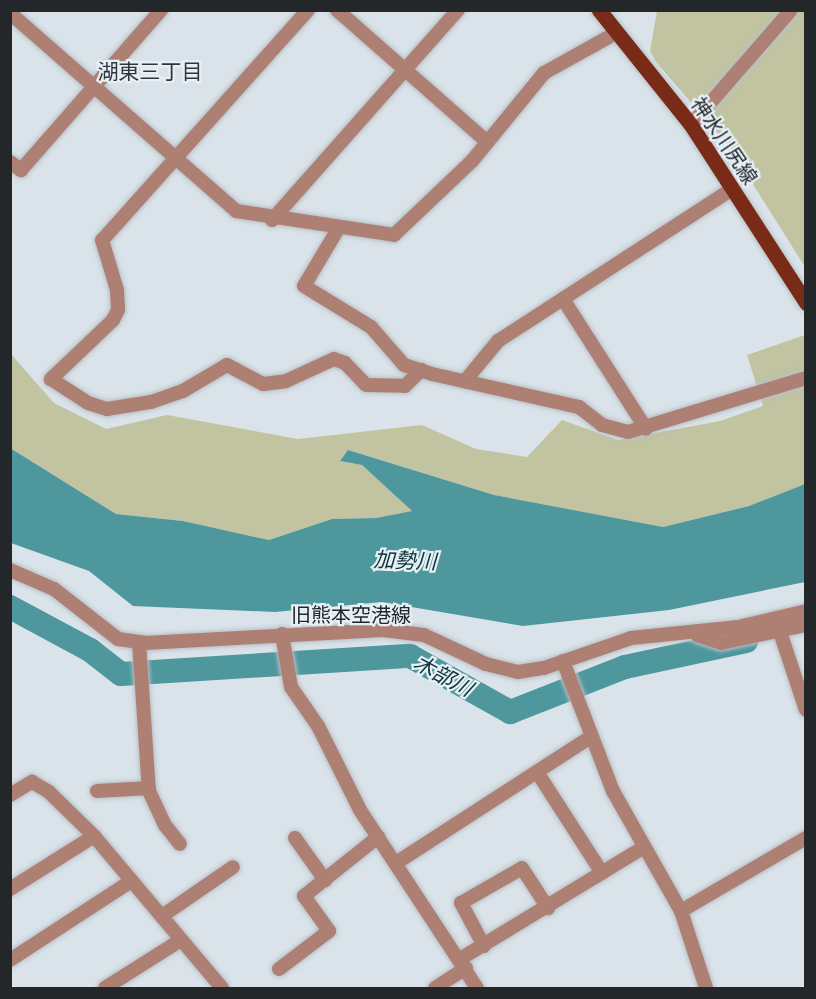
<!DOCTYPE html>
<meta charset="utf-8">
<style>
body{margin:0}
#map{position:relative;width:816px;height:999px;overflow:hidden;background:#dae3ea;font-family:"Public Sans","Noto Sans JP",sans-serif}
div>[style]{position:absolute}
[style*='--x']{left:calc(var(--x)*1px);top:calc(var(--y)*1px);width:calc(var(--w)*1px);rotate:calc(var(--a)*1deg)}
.green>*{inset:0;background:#c1c3a1}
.water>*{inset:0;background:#4d979d}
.river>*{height:24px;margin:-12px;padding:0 12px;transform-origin:12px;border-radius:12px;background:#4d979d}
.roads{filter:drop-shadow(0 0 2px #b9c1c7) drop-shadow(0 0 2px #b9c1c7)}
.minor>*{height:14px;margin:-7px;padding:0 7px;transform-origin:7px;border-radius:7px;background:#ae8074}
.major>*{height:15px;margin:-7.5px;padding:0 7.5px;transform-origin:7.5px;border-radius:7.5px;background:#792b17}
span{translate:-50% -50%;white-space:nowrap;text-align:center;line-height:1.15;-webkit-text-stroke:4.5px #e7f0f7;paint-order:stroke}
.street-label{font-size:20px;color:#232729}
.neighbourhood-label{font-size:21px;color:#2f363c}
.water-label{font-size:21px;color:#0d3336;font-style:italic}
.frame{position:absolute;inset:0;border:12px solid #232729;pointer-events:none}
</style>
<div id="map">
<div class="green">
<i style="clip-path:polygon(657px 11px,805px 11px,805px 267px,729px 146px,656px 62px,650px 51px)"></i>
<i style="clip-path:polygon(805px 335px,805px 484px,749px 506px,663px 527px,494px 495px,348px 450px,340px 461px,362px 465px,412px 511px,376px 518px,332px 519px,269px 540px,183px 521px,116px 514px,10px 448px,10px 353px,54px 403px,106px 429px,167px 415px,298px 439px,422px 425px,476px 449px,527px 457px,562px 420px,618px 440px,720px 421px,763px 406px,747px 355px)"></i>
</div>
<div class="water">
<i style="clip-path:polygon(10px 448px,116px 514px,183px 521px,269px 540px,332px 519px,376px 518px,412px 511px,362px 465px,340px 461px,348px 450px,494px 495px,663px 527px,749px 506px,805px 484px,805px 582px,669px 610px,523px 626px,382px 602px,275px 612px,133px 606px,89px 571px,11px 543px)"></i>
</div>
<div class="river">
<i style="--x:10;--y:607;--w:91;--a:28.3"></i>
<i style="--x:90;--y:650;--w:39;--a:38"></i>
<i style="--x:121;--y:674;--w:290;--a:-3.6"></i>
<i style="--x:410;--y:656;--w:115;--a:29.2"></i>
<i style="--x:510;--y:712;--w:123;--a:-21.4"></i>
<i style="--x:625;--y:667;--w:124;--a:-12.1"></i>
</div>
<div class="roads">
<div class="minor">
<i style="--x:308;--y:10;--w:309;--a:131.8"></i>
<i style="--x:102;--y:240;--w:52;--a:73.3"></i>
<i style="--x:117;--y:290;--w:20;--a:87"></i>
<i style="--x:118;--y:310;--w:11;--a:117"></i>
<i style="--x:113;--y:320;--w:86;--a:136.4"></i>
<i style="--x:51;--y:379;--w:44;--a:33"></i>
<i style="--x:88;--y:403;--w:20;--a:18"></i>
<i style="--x:107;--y:409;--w:45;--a:-9"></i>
<i style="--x:151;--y:402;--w:34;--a:-19"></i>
<i style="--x:183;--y:391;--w:51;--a:-30.6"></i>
<i style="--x:227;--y:365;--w:41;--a:27.8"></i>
<i style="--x:263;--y:384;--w:23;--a:-7"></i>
<i style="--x:286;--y:381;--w:53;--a:-24.6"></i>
<i style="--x:334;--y:359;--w:12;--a:20"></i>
<i style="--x:345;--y:363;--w:30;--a:46"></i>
<i style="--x:366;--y:385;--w:39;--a:1"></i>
<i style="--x:405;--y:386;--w:23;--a:-45"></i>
<i style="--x:337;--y:10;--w:198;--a:41.3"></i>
<i style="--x:10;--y:13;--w:300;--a:41.2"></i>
<i style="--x:236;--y:211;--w:160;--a:8.6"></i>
<i style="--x:394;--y:235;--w:108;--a:-43.5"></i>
<i style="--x:472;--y:161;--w:114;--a:-50.7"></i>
<i style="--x:544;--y:73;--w:80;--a:-29.1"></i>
<i style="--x:691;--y:125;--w:152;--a:-49"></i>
<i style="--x:10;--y:162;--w:14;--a:36"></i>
<i style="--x:21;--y:170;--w:213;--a:-48.8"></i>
<i style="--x:272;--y:220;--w:281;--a:-48.5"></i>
<i style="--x:338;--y:229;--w:66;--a:120.8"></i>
<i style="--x:304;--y:286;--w:79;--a:31.5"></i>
<i style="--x:371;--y:327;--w:50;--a:49"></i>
<i style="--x:404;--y:365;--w:29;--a:18"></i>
<i style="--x:432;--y:374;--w:151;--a:12.7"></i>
<i style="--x:579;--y:407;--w:29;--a:38"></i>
<i style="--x:602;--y:425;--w:27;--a:15"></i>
<i style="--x:628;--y:432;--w:186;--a:-16.9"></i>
<i style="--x:563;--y:299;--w:154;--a:57.4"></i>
<i style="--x:465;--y:381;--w:52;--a:-50.5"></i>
<i style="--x:498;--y:341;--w:279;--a:-33"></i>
<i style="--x:10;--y:570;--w:48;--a:23.4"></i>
<i style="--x:54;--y:589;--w:81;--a:38"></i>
<i style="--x:118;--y:639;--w:27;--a:8"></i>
<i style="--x:145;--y:643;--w:238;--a:-3.1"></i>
<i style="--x:383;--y:630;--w:41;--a:7"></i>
<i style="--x:424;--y:635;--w:68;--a:25.1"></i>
<i style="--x:486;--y:664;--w:33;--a:14"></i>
<i style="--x:518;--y:672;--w:26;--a:-9"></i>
<i style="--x:544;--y:668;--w:92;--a:-19"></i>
<i style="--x:631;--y:638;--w:108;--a:-5.9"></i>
<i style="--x:738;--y:627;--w:70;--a:-13.2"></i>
<i style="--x:780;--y:632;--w:82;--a:71.6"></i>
<i style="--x:282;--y:634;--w:54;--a:80.4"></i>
<i style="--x:291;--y:687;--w:47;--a:55.3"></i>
<i style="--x:318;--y:726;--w:94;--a:63.4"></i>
<i style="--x:360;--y:810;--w:213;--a:56.7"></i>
<i style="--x:697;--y:635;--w:25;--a:18"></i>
<i style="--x:721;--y:643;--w:87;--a:-12"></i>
<i style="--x:139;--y:642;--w:149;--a:86.2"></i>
<i style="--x:149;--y:791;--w:38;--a:65"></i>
<i style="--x:165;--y:825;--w:24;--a:52"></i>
<i style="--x:563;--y:661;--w:139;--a:69"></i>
<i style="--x:613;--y:791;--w:138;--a:60.5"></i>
<i style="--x:681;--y:911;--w:81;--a:72"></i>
<i style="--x:537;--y:772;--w:120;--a:57.2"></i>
<i style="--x:97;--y:791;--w:52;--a:-3.3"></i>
<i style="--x:10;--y:795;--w:26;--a:-31"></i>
<i style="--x:32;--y:782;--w:20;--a:30"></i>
<i style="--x:49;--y:792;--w:63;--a:44.4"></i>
<i style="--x:94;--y:836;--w:199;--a:49.9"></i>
<i style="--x:295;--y:838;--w:52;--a:54.5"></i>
<i style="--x:396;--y:863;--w:232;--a:-32.9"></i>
<i style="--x:10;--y:889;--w:99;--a:-32.2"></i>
<i style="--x:681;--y:911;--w:145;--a:-30.3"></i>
<i style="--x:162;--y:916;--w:86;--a:-34.6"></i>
<i style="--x:484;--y:946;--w:49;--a:-118.1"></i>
<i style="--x:461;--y:903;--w:70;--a:-29.8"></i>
<i style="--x:522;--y:868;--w:48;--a:57"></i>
<i style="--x:460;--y:959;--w:215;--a:-31.3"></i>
<i style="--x:10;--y:960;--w:145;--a:-33.1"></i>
<i style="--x:279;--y:969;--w:63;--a:-37.2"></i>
<i style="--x:329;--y:931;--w:43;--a:-125.5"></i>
<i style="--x:304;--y:896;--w:95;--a:-38.6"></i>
<i style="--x:105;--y:988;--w:90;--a:-32.3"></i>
<i style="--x:435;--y:988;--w:37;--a:-33"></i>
</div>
<div class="major">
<i style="--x:599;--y:10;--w:147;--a:51.3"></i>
<i style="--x:691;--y:125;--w:212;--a:57.1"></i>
</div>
</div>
<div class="street-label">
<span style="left:724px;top:141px;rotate:56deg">神水川尻線</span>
<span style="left:351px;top:615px">旧熊本空港線</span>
</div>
<div class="neighbourhood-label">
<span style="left:150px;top:72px">湖東三丁目</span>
</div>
<div class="water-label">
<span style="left:405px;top:561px;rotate:2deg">加勢川</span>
<span style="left:443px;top:676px;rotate:28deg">木部川</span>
</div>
<div class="frame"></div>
</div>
